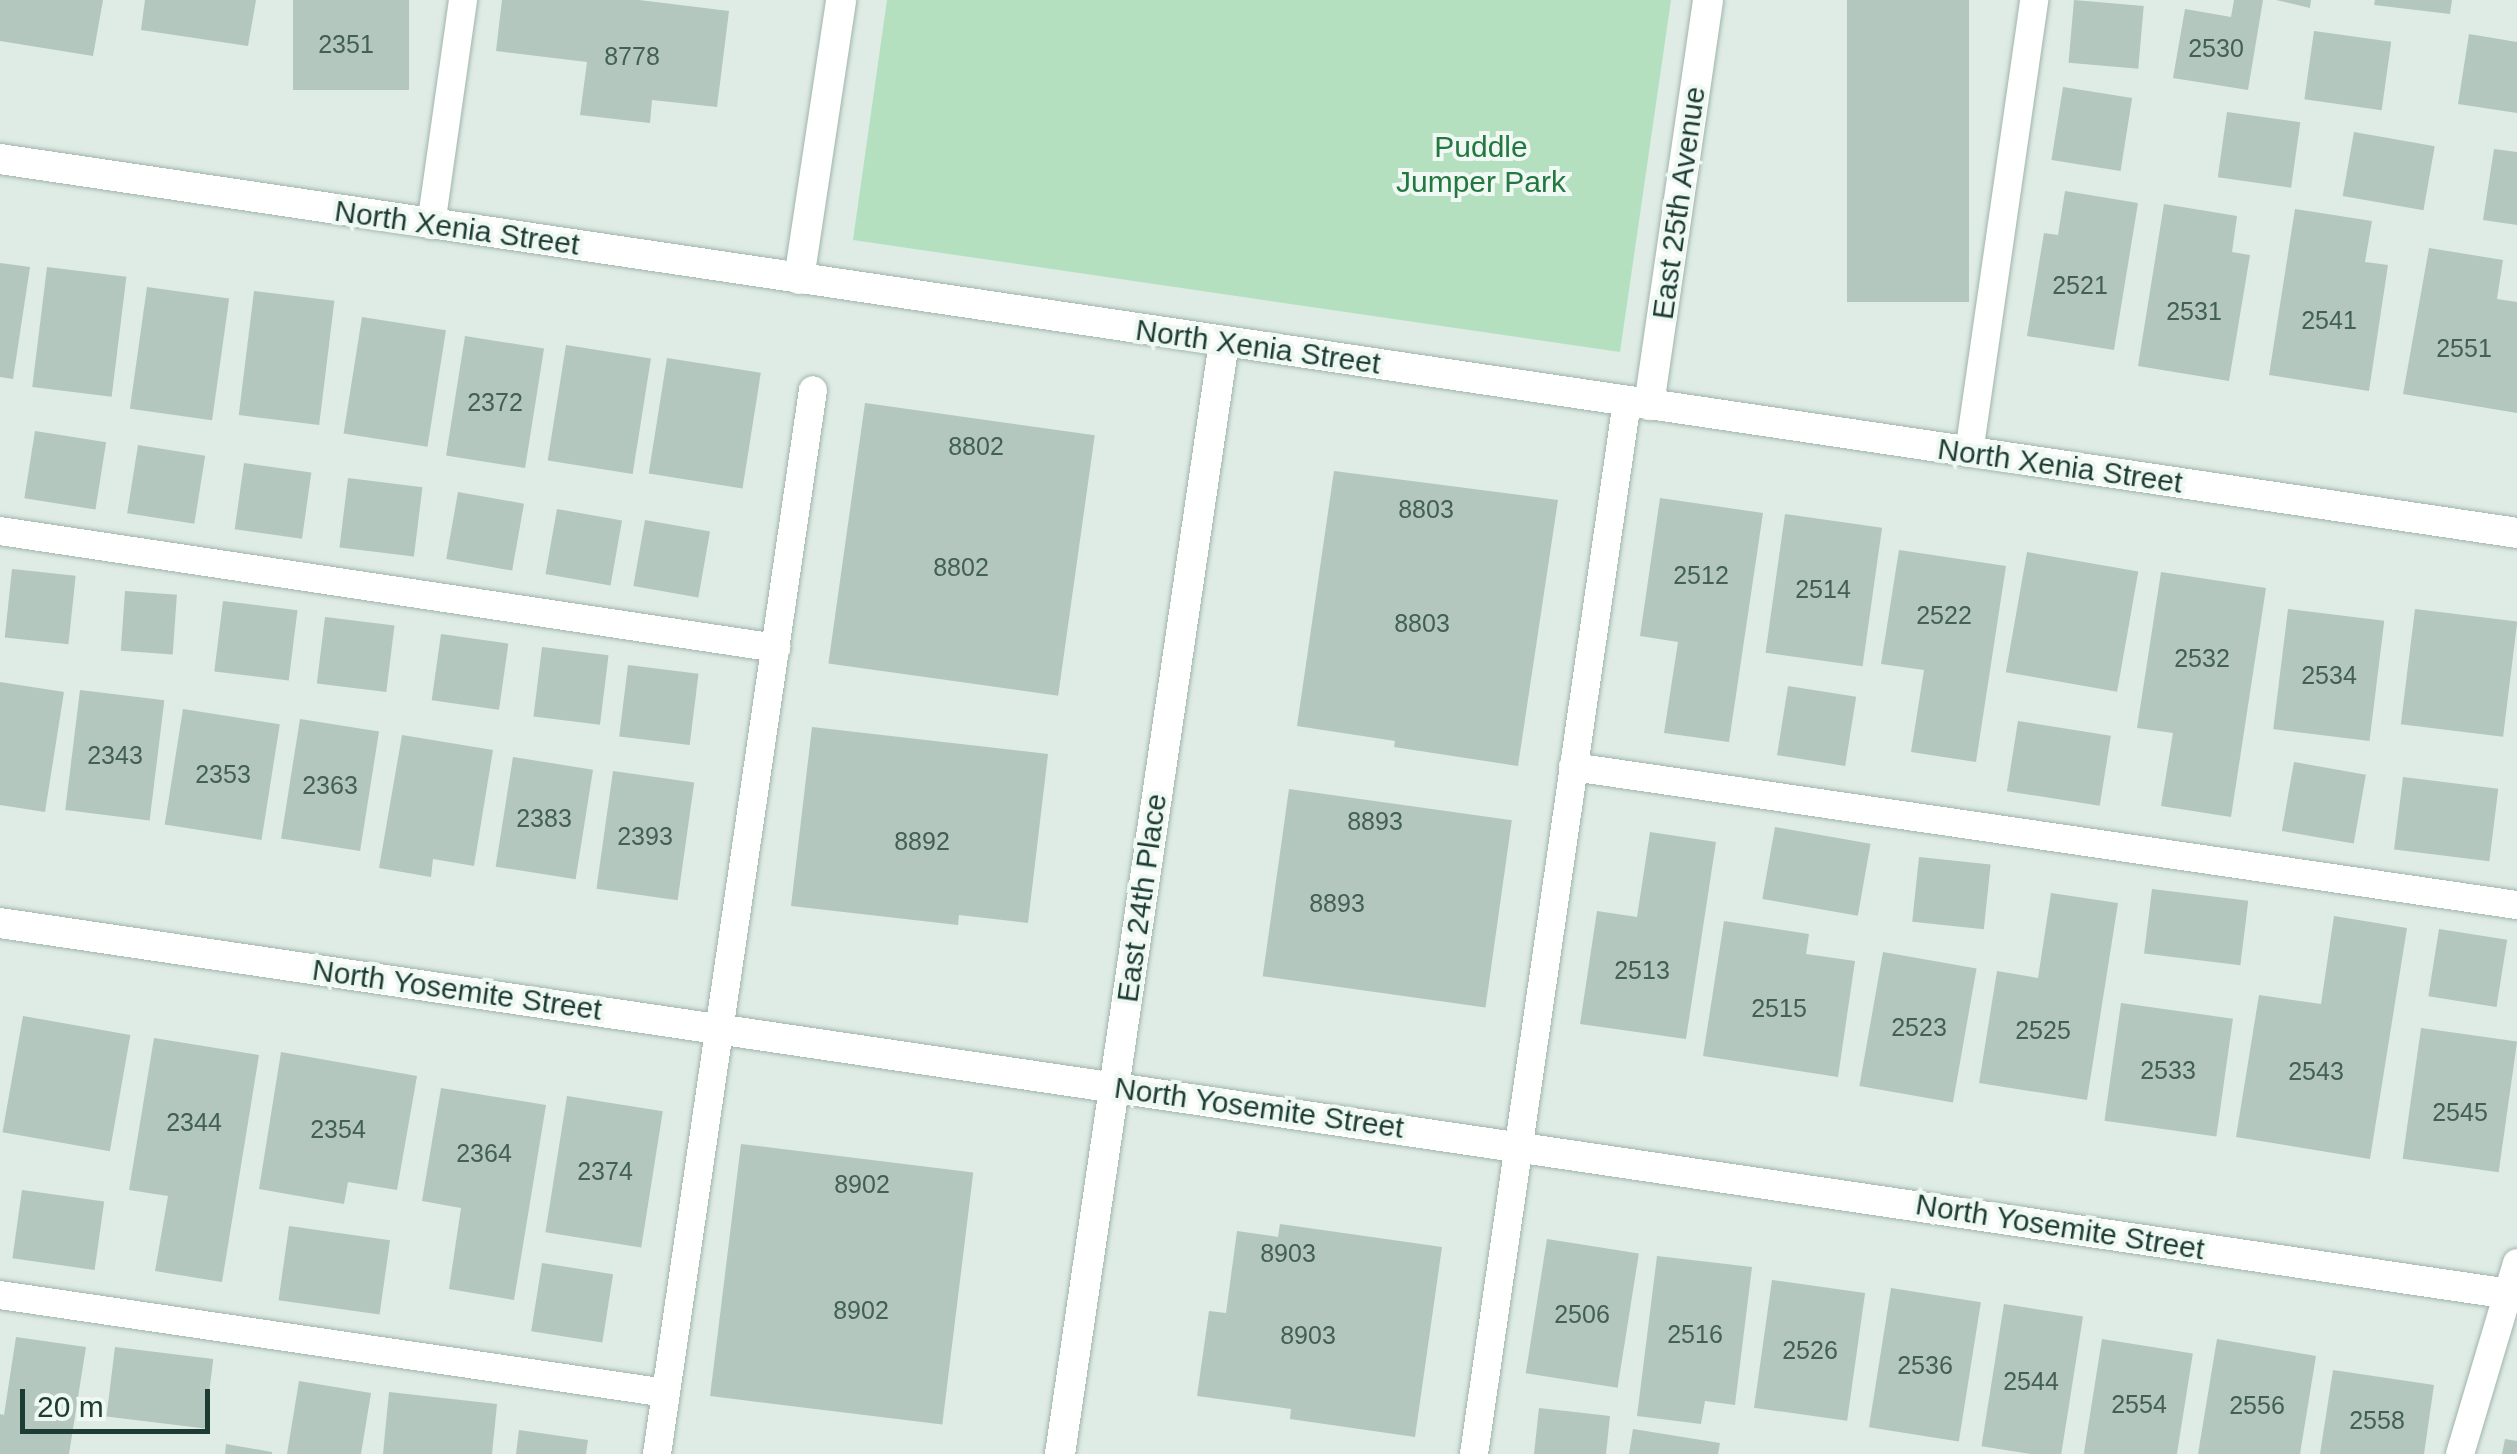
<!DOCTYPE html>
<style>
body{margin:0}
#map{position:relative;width:2517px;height:1454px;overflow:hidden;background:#deece5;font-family:Arial,sans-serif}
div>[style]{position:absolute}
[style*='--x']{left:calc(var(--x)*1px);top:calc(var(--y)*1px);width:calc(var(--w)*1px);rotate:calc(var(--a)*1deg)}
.green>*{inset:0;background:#b4e0bf}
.building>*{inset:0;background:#b3c7be;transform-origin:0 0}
.roads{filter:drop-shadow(0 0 2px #a0b4ac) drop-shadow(0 0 2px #a0b4ac)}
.lane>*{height:28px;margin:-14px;padding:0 14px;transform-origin:14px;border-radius:14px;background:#fff}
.street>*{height:30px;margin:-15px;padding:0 15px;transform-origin:15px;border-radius:15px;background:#fff}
span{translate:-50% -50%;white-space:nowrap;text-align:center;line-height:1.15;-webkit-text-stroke:8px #eff8f3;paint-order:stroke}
.number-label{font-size:25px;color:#426056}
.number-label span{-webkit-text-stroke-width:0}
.park-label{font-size:30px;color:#237842}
.street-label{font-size:30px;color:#1d3d34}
.scale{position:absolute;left:20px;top:1389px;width:190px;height:45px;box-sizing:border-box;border:5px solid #1d3d34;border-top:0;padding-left:12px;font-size:30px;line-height:35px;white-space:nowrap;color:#1d3d34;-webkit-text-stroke:8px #eff8f3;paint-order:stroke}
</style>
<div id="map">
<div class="green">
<i style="clip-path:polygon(887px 0,1671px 0,1620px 352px,853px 240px)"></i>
</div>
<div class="building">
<i style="clip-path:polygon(0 0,103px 0,93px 56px,0 41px)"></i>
<i style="clip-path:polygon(145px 0,256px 0,248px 46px,141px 30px)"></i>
<i style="left:293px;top:0;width:116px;height:90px"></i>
<i style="clip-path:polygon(502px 0,639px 0,729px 11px,717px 107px,652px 100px,650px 123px,580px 115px,587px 62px,496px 51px)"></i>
<i style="left:1847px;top:0;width:122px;height:302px"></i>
<i style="left:2074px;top:0;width:70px;height:63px;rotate:5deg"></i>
<i style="clip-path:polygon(2234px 0,2263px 0,2248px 90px,2173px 78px,2185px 9px,2231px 17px)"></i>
<i style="clip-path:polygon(2276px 0,2311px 0,2310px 8px)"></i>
<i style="clip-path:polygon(2375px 0,2452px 0,2450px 14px,2374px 5px)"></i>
<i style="left:2314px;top:31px;width:78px;height:69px;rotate:8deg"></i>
<i style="clip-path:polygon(2469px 34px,2517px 42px,2517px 113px,2458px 104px)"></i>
<i style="left:2063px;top:87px;width:70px;height:74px;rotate:9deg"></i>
<i style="left:2227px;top:112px;width:74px;height:66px;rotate:8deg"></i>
<i style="left:2354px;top:132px;width:82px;height:65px;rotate:10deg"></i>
<i style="clip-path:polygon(2494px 149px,2517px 152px,2517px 225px,2483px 220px)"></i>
<i style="clip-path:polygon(2065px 191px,2138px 203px,2114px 350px,2027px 336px,2044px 233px,2058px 235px)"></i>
<i style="clip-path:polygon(2164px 204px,2237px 216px,2232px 252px,2250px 255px,2229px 381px,2138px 366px)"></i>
<i style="clip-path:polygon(2295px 209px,2372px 221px,2365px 262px,2388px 265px,2369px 391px,2269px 375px)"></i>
<i style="clip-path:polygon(2429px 248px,2503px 260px,2497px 299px,2517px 302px,2517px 413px,2403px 394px)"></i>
<i style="clip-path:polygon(0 263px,30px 267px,13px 379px,0 377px)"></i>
<i style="left:47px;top:267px;width:80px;height:121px;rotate:7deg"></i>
<i style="left:147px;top:287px;width:83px;height:123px;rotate:8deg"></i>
<i style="left:254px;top:291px;width:81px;height:125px;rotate:7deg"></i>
<i style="left:362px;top:317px;width:85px;height:118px;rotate:9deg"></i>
<i style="left:465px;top:336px;width:80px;height:121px;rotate:9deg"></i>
<i style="left:566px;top:345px;width:86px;height:117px;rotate:9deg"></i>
<i style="left:667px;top:358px;width:95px;height:117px;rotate:9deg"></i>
<i style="left:865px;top:403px;width:232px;height:263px;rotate:8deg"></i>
<i style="left:35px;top:431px;width:72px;height:68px;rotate:9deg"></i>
<i style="left:138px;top:445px;width:68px;height:69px;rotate:9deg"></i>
<i style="left:244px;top:463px;width:68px;height:67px;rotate:8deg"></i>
<i style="clip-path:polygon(1334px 471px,1558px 500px,1518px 766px,1394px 747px,1395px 741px,1297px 726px)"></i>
<i style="left:348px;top:478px;width:75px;height:70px;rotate:7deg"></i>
<i style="left:458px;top:492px;width:67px;height:68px;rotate:10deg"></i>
<i style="clip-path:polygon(1660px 498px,1763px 513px,1729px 742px,1664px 733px,1678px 642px,1640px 636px)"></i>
<i style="left:557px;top:509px;width:66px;height:66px;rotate:10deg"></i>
<i style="left:1785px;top:514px;width:98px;height:140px;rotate:8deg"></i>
<i style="left:645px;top:520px;width:66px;height:67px;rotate:10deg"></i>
<i style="clip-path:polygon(1899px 550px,2006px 566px,1976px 762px,1911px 752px,1924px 670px,1881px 664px)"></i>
<i style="left:2027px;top:552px;width:113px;height:122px;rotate:10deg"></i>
<i style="left:12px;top:569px;width:64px;height:69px;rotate:6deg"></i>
<i style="clip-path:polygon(2161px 572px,2266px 588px,2231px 817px,2161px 806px,2173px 733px,2137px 728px)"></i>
<i style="left:125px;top:591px;width:52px;height:60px;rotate:4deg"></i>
<i style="left:223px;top:601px;width:75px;height:71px;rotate:7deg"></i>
<i style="left:2288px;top:609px;width:97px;height:121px;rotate:7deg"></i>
<i style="left:2415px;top:609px;width:103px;height:116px;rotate:7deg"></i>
<i style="left:325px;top:617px;width:70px;height:67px;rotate:7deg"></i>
<i style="left:441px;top:634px;width:68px;height:67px;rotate:8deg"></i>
<i style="left:542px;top:647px;width:67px;height:70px;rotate:7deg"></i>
<i style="left:628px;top:665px;width:71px;height:72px;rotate:7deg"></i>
<i style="clip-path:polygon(0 682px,64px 692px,45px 812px,0 805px)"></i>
<i style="left:1788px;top:686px;width:69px;height:70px;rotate:9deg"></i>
<i style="left:80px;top:690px;width:85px;height:121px;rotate:7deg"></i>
<i style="left:183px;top:709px;width:98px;height:117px;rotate:9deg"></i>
<i style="left:300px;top:719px;width:80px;height:121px;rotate:9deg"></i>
<i style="left:2018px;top:721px;width:94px;height:71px;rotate:9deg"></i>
<i style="clip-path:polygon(812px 727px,1048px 754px,1028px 923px,959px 915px,958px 925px,791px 906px)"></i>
<i style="clip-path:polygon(402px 735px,493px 750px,474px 866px,433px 859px,431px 877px,379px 868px)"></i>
<i style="left:513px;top:757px;width:81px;height:111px;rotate:9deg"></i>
<i style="left:2294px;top:762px;width:73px;height:70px;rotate:10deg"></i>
<i style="left:613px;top:771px;width:82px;height:119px;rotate:8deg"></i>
<i style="left:2403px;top:777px;width:96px;height:73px;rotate:7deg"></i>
<i style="left:1289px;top:789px;width:225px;height:189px;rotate:8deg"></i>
<i style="left:1775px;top:827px;width:97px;height:73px;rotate:10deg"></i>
<i style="clip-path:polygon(1650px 832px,1716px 842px,1686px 1039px,1580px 1024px,1597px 911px,1637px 917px)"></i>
<i style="left:1919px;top:857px;width:72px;height:65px;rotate:6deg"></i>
<i style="left:2152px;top:889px;width:97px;height:65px;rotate:7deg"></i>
<i style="clip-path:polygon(2051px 893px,2118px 903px,2087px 1100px,1979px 1083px,1997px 971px,2038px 978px)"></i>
<i style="clip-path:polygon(2334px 916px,2407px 928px,2370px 1159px,2236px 1137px,2259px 995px,2321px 1004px)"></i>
<i style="clip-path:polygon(1724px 921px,1809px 934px,1806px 954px,1855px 961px,1838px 1077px,1703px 1056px)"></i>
<i style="left:2439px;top:929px;width:69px;height:68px;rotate:9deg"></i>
<i style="left:1883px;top:952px;width:95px;height:136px;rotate:10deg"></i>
<i style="left:2121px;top:1003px;width:113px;height:119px;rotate:8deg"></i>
<i style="left:23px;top:1016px;width:109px;height:118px;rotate:10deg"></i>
<i style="left:2421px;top:1028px;width:97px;height:132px;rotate:8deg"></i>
<i style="clip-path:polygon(154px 1038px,259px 1055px,222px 1282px,155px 1271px,168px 1196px,129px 1190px)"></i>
<i style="clip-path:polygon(281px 1052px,417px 1076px,397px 1190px,348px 1182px,344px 1204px,259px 1189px)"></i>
<i style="clip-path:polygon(441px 1088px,546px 1105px,514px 1300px,449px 1289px,461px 1208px,422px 1201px)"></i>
<i style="left:567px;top:1096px;width:97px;height:138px;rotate:9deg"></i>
<i style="left:741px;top:1144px;width:234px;height:254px;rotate:7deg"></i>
<i style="left:22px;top:1190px;width:83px;height:69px;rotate:8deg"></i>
<i style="clip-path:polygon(1280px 1224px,1442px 1247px,1415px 1437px,1290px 1419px,1291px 1409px,1197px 1396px,1209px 1311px,1226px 1313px,1237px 1231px,1278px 1237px)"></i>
<i style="left:289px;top:1226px;width:102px;height:75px;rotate:8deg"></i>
<i style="left:1547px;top:1239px;width:93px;height:136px;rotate:9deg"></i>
<i style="clip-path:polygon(1657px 1256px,1752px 1267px,1735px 1405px,1705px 1401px,1701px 1424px,1637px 1416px)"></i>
<i style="left:542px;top:1263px;width:72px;height:69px;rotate:9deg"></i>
<i style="left:1772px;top:1280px;width:94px;height:129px;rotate:8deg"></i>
<i style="left:1891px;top:1288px;width:91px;height:141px;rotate:9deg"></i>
<i style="left:2004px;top:1304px;width:80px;height:144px;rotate:9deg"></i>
<i style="clip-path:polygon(16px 1337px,86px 1347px,69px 1454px,0 1454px,0 1414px,4px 1415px)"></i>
<i style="left:2102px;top:1339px;width:92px;height:116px;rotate:9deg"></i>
<i style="clip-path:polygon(2217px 1339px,2316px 1356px,2300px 1454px,2198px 1454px)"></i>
<i style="left:115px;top:1347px;width:99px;height:70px;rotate:7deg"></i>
<i style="clip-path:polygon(2333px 1370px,2434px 1385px,2424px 1454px,2320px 1454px)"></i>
<i style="clip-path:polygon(299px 1381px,371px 1393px,361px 1454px,287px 1454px)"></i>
<i style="clip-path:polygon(389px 1392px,497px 1404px,492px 1454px,383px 1454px)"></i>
<i style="clip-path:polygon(1539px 1408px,1610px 1416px,1606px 1454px,1534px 1454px)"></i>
<i style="clip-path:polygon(1633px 1429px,1720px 1443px,1718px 1454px,1629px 1454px)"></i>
<i style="clip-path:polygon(519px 1430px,588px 1440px,586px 1454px,516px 1454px)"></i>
<i style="clip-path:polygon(2505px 1439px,2517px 1441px,2517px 1454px,2502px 1454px)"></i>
<i style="clip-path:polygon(226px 1444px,272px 1452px,272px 1454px,225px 1454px)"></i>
</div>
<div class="roads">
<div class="lane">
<i style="--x:431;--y:225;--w:227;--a:-81.9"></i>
<i style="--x:1969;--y:453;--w:458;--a:-81.8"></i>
<i style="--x:0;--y:531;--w:785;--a:8.57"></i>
<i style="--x:1573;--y:767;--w:954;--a:8.32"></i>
<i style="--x:0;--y:1295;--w:673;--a:8.37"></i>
<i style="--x:657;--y:1454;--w:1075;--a:-81.66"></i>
<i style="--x:1474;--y:1454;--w:1063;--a:-81.73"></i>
<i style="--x:2460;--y:1454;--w:199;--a:-73.4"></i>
</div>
<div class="street">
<i style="--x:0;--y:159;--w:2545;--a:8.45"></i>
<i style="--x:799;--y:279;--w:282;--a:-81.4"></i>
<i style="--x:1649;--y:405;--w:409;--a:-81.7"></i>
<i style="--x:0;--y:923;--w:2544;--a:8.41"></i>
<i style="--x:1060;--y:1454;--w:1124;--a:-81.61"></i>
</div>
</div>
<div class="number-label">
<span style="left:346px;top:44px">2351</span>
<span style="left:2216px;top:48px">2530</span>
<span style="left:632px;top:56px">8778</span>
<span style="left:2080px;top:285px">2521</span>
<span style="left:2194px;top:311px">2531</span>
<span style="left:2329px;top:320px">2541</span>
<span style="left:2464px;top:348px">2551</span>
<span style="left:495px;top:402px">2372</span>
<span style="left:976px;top:446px">8802</span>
<span style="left:1426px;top:509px">8803</span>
<span style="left:961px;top:567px">8802</span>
<span style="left:1701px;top:575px">2512</span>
<span style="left:1823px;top:589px">2514</span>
<span style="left:1944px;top:615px">2522</span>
<span style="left:1422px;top:623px">8803</span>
<span style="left:2202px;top:658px">2532</span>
<span style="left:2329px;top:675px">2534</span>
<span style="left:115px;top:755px">2343</span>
<span style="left:223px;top:774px">2353</span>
<span style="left:330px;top:785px">2363</span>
<span style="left:544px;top:818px">2383</span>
<span style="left:1375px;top:821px">8893</span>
<span style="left:645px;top:836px">2393</span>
<span style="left:922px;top:841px">8892</span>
<span style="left:1337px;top:903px">8893</span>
<span style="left:1642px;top:970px">2513</span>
<span style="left:1779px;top:1008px">2515</span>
<span style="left:1919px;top:1027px">2523</span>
<span style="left:2043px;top:1030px">2525</span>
<span style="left:2168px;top:1070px">2533</span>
<span style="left:2316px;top:1071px">2543</span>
<span style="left:2460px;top:1112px">2545</span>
<span style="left:194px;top:1122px">2344</span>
<span style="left:338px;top:1129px">2354</span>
<span style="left:484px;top:1153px">2364</span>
<span style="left:605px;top:1171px">2374</span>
<span style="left:862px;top:1184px">8902</span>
<span style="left:1288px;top:1253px">8903</span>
<span style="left:861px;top:1310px">8902</span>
<span style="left:1582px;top:1314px">2506</span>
<span style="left:1695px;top:1334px">2516</span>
<span style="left:1308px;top:1335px">8903</span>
<span style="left:1810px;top:1350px">2526</span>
<span style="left:1925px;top:1365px">2536</span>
<span style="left:2031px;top:1381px">2544</span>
<span style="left:2139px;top:1404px">2554</span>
<span style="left:2257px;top:1405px">2556</span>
<span style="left:2377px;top:1420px">2558</span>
</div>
<div class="park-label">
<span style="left:1481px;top:164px">Puddle<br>Jumper Park</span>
</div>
<div class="street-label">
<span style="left:1679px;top:203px;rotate:-82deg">East 25th Avenue</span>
<span style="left:457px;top:228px;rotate:8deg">North Xenia Street</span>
<span style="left:1258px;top:347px;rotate:8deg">North Xenia Street</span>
<span style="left:2060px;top:466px;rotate:8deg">North Xenia Street</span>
<span style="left:1142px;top:898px;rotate:-82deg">East 24th Place</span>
<span style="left:457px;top:990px;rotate:8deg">North Yosemite Street</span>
<span style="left:1259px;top:1108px;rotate:8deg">North Yosemite Street</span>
<span style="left:2060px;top:1227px;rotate:9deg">North Yosemite Street</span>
</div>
<div class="scale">20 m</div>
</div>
